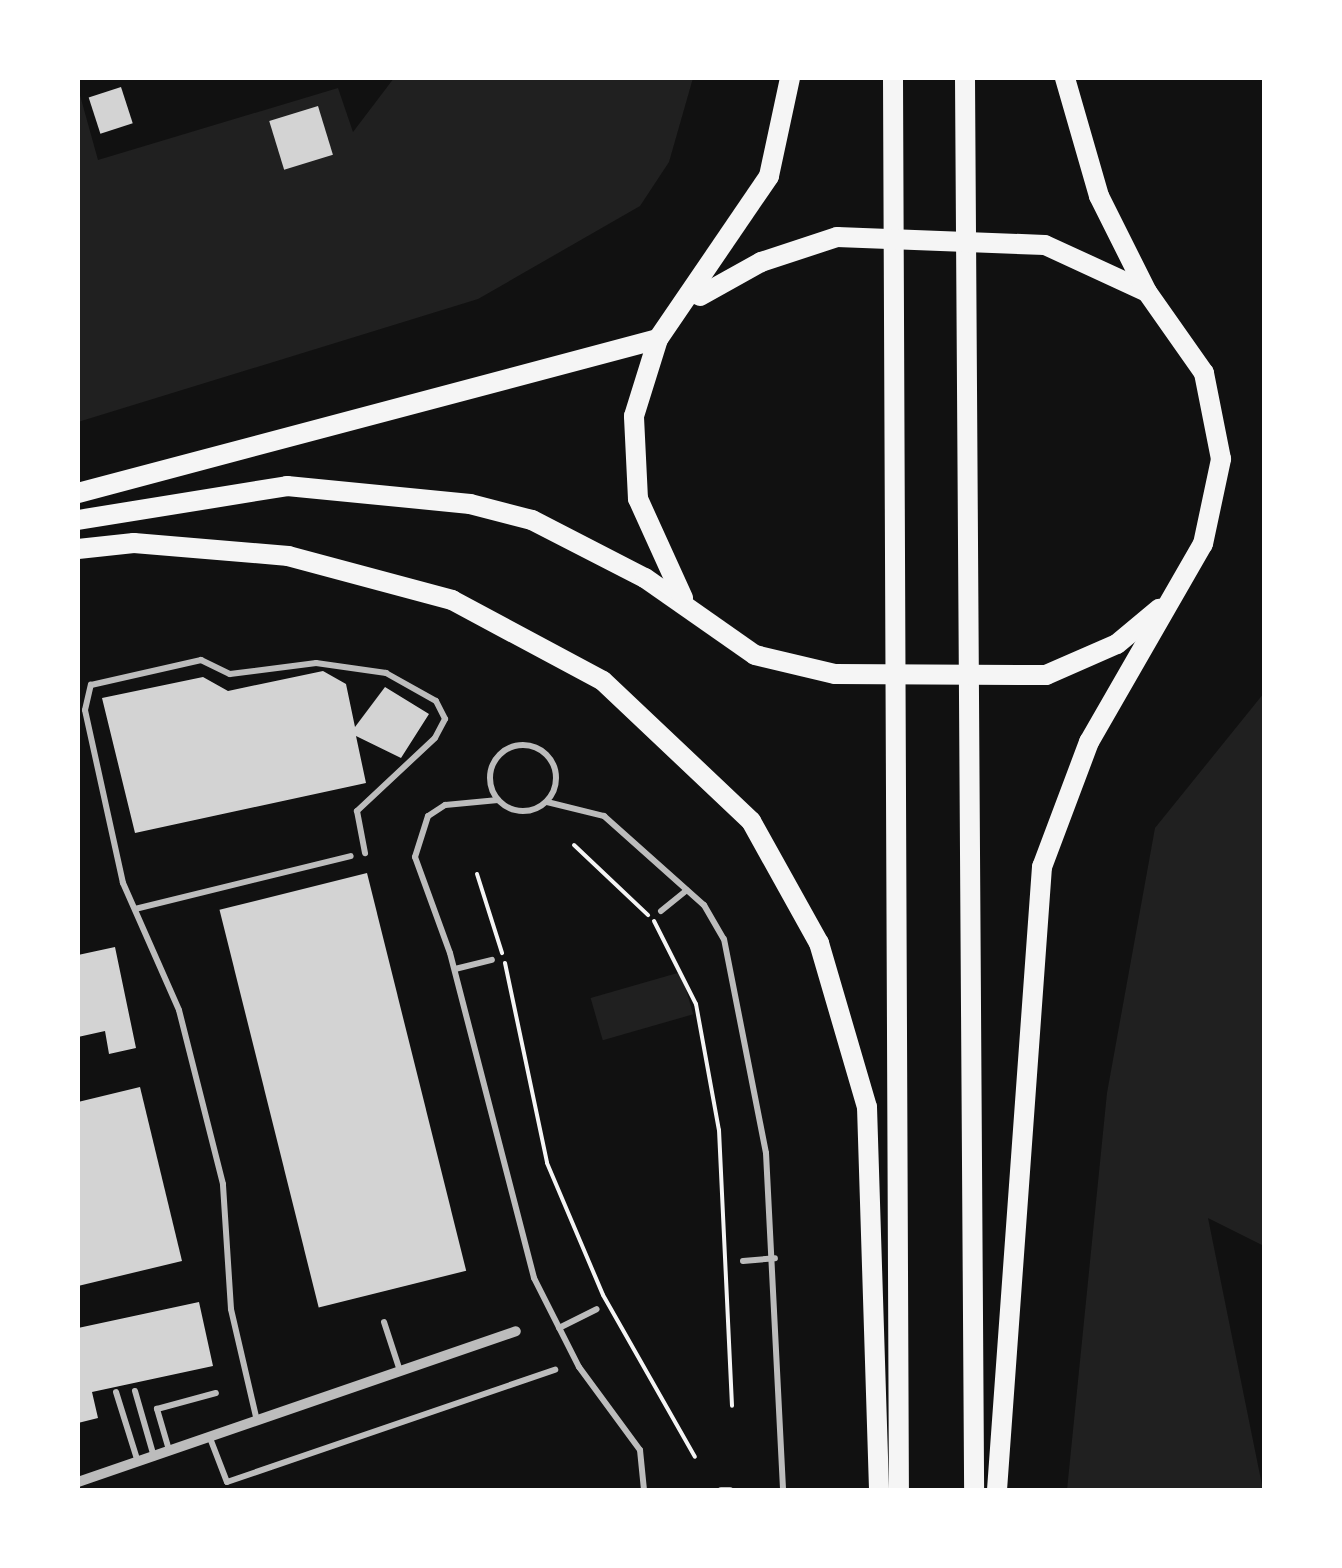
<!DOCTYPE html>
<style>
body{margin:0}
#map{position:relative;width:1342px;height:1568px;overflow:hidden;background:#111;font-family:"Titillium Web",sans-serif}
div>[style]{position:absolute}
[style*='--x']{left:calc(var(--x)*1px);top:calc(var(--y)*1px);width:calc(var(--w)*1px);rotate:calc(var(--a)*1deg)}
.green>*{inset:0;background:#202020;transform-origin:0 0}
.building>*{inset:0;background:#d3d3d3;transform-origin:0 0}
.path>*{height:4px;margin:-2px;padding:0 2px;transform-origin:2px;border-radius:2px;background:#f5f5f5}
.service>*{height:6px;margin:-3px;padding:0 3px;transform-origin:3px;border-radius:3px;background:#bcbcbc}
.service>.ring{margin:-3px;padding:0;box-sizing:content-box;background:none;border:6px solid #bcbcbc;border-radius:50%}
.minor>*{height:10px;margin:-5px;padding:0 5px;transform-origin:5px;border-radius:5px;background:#bcbcbc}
.motorway>*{height:20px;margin:-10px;padding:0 10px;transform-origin:10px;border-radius:10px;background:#f5f5f5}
span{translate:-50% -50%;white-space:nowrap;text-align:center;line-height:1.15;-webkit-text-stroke:9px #fff;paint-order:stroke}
.frame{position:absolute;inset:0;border:80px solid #fff;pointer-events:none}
</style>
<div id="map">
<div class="green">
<i style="clip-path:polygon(394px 78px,693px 78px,669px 162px,640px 206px,478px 299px,78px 422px,78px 88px,98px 160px,338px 88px,353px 132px)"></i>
<i style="clip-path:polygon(1264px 693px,1264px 1246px,1208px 1218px,1263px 1490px,1067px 1490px,1107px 1093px,1155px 828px)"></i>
<i style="left:681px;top:972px;width:44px;height:94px;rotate:74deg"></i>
</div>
<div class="building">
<i style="left:121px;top:87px;width:38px;height:34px;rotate:72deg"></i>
<i style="left:318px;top:106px;width:51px;height:51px;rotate:73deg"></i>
<i style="clip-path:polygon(323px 671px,346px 684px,355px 727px,385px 687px,429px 714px,401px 758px,356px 736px,366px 783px,135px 833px,102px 698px,203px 677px,228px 691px)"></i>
<i style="left:367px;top:873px;width:410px;height:152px;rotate:76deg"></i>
<i style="clip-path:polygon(115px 947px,136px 1048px,109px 1054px,105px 1031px,78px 1037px,78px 955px)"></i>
<i style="clip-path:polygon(140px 1087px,182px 1261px,78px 1286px,78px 1102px)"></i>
<i style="clip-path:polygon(199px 1302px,213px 1366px,92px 1392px,98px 1418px,78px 1423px,78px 1328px)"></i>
</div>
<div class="path">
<i style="--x:574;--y:845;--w:102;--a:43.4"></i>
<i style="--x:477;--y:874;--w:83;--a:72.4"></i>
<i style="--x:654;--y:921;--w:93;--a:63.2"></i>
<i style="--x:696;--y:1004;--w:128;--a:79.7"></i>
<i style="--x:719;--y:1130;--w:276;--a:87.3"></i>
<i style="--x:505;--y:963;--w:204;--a:78.1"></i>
<i style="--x:547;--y:1163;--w:143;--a:67"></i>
<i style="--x:603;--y:1295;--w:186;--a:60.4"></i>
</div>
<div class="service">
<i class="ring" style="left:490px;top:745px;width:60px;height:60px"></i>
<i style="--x:498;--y:800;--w:53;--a:174.6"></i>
<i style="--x:445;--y:805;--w:20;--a:147"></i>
<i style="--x:428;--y:816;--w:43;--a:107.6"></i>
<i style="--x:415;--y:857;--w:102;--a:70"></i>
<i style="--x:450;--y:953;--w:336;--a:75.5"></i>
<i style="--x:534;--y:1278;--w:100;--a:63.2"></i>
<i style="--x:579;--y:1367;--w:103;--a:53.7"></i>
<i style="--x:640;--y:1450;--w:40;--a:84.3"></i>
<i style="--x:547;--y:802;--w:59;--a:13.8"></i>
<i style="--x:604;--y:816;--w:134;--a:41.7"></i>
<i style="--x:704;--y:905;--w:39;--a:60"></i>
<i style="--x:724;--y:939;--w:218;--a:78.9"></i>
<i style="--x:766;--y:1153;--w:337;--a:87.1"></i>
<i style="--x:135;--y:909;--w:222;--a:-13.8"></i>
<i style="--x:661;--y:911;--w:33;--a:-39"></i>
<i style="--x:455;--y:969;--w:38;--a:-14"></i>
<i style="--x:743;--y:1261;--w:32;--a:-5"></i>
<i style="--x:384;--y:1322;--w:52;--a:71.9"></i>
<i style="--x:559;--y:1328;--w:42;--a:-26.6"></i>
<i style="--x:135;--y:1391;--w:69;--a:73.9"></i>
<i style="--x:116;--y:1392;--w:73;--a:72.6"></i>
<i style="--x:257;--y:1421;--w:115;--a:-103.1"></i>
<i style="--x:231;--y:1309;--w:125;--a:-93.7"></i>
<i style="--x:223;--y:1184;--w:179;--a:-104.2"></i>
<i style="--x:179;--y:1010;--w:139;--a:-113.8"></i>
<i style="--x:123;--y:883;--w:177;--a:-102.4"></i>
<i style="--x:85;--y:710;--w:26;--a:-77"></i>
<i style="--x:91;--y:685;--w:113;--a:-12.8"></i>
<i style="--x:201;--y:660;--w:32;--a:26"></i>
<i style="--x:230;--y:674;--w:87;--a:-7.3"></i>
<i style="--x:316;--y:663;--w:71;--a:8.1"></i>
<i style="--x:386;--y:673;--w:57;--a:29.2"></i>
<i style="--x:436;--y:701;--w:20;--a:63"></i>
<i style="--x:445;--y:719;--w:21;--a:118"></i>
<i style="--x:435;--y:738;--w:107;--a:136.9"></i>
<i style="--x:357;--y:811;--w:43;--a:79.2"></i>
<i style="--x:210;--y:1438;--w:47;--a:68.9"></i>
<i style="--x:227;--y:1482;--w:347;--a:-18.9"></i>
<i style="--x:169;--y:1450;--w:43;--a:-106.3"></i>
<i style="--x:157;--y:1409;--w:61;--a:-15.2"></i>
<i style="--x:721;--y:1490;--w:9;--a:0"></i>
</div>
<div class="minor">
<i style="--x:78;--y:1482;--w:463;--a:-19"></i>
</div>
<div class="motorway">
<i style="--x:893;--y:78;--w:1412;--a:89.76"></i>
<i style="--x:965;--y:78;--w:1412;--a:89.63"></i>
<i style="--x:700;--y:296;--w:70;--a:-29.1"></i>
<i style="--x:761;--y:262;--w:80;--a:-18.2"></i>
<i style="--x:837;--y:237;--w:208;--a:2.2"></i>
<i style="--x:1045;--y:245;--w:112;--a:24.7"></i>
<i style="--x:78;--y:493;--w:600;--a:-14.87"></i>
<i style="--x:78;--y:520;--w:212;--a:-9.2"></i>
<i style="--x:287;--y:486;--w:184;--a:5.6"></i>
<i style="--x:470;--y:504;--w:64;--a:14.5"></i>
<i style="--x:532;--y:520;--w:127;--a:27.2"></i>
<i style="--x:645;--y:578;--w:134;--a:35"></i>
<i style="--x:755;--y:655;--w:82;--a:13.4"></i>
<i style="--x:835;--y:674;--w:211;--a:0.3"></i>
<i style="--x:1046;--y:675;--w:77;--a:-23.6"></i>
<i style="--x:1117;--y:644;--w:55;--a:-39.8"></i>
<i style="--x:78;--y:549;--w:56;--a:-6.1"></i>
<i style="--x:134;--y:543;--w:155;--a:4.8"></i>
<i style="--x:288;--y:556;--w:170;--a:15"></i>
<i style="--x:452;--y:600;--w:171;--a:28.2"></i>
<i style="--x:603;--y:681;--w:204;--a:43.4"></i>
<i style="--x:751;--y:821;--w:140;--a:60.9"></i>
<i style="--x:819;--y:943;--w:171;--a:73.7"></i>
<i style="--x:867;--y:1107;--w:383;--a:88.2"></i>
<i style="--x:683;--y:598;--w:109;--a:-114.4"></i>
<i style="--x:638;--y:499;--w:83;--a:-92.8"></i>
<i style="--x:634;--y:416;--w:81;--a:-72.7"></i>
<i style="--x:658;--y:339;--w:197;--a:-55.7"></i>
<i style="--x:769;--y:176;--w:100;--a:-77.9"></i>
<i style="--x:997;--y:1490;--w:625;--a:-85.87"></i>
<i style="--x:1042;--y:867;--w:134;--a:-69.4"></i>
<i style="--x:1089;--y:742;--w:228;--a:-60.1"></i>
<i style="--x:1203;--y:544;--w:87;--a:-78"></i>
<i style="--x:1221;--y:459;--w:88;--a:-101.2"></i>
<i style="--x:1204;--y:373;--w:99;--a:-125.1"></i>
<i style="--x:1147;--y:292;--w:107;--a:-116.6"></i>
<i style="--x:1099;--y:196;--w:123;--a:-106.1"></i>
</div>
<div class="frame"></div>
</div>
